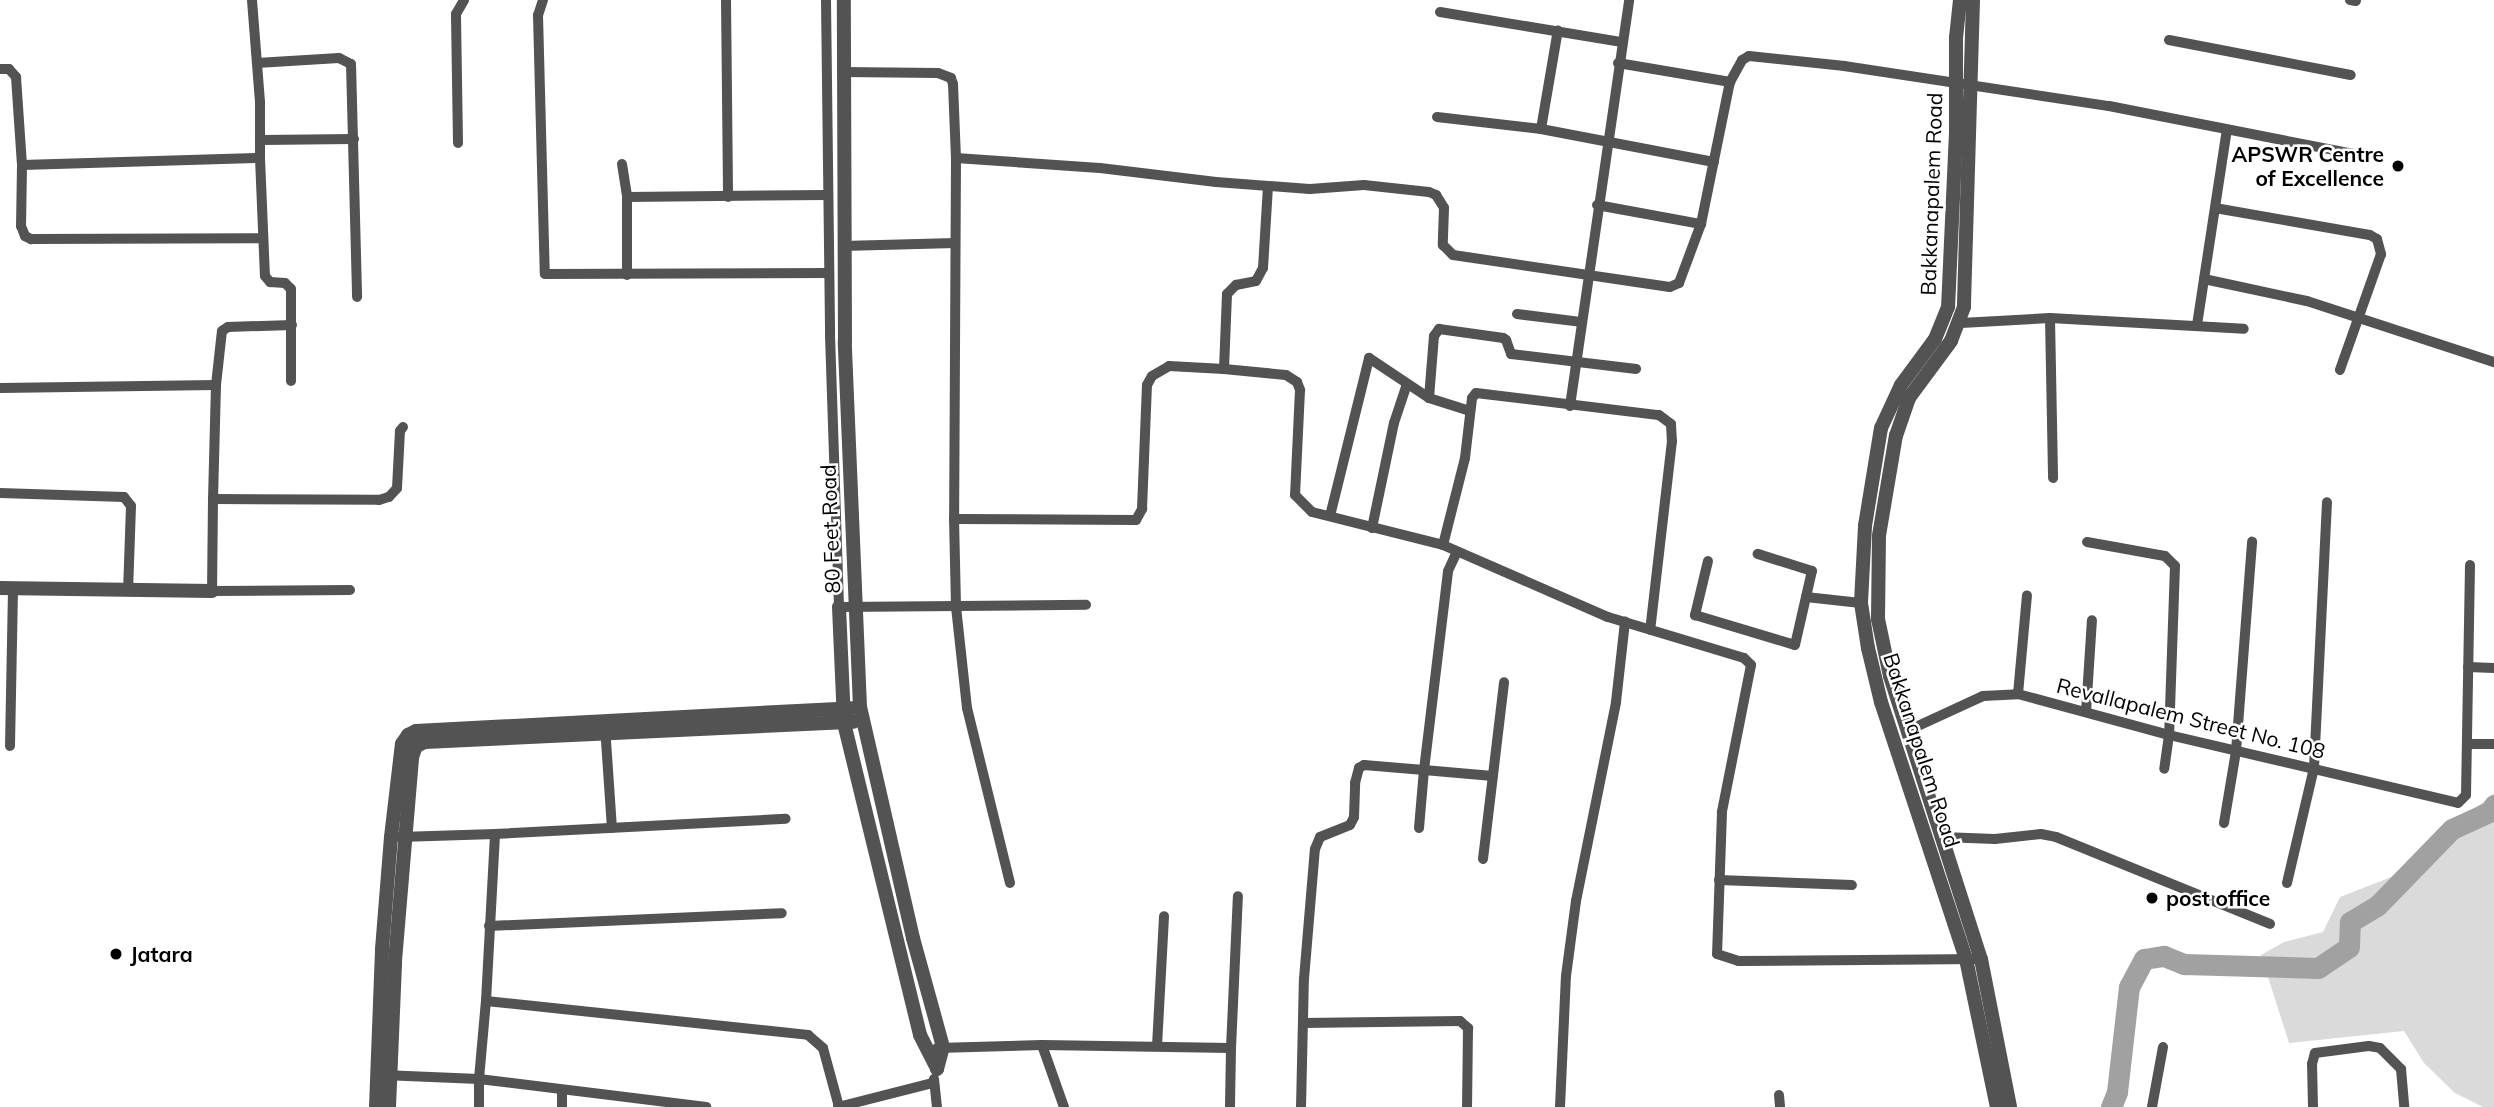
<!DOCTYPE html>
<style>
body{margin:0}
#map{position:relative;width:2494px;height:1107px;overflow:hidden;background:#fff;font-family:Mulish,sans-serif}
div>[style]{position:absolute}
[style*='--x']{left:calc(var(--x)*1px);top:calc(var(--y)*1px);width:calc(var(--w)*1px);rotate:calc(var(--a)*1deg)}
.green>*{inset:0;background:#dadada}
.river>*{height:21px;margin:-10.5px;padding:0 10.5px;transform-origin:10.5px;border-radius:10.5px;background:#a1a1a1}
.minor>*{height:10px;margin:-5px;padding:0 5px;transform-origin:5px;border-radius:5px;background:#535353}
.tertiary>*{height:14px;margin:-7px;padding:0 7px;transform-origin:7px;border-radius:7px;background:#535353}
.dots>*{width:19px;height:19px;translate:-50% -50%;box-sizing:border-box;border:4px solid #fff;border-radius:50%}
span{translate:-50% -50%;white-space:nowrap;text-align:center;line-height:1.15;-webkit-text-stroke:5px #fff;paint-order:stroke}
.poi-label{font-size:21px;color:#000;font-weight:700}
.right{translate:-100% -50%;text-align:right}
.left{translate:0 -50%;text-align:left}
.street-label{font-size:21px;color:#000}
</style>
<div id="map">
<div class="green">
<i style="clip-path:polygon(2494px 794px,2494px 1107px,2483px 1107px,2455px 1093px,2424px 1063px,2404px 1031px,2289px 1043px,2261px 955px,2284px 942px,2323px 932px,2340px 897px,2399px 874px,2420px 849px)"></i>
</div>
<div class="river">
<i style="--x:2111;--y:1107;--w:16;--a:-68"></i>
<i style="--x:2117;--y:1092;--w:106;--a:-83.5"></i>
<i style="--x:2129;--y:987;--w:32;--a:-62"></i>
<i style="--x:2144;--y:959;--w:20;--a:-9"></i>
<i style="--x:2164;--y:956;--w:22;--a:22"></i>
<i style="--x:2184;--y:964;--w:134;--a:1.7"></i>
<i style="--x:2318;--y:968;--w:37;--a:-34"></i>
<i style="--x:2349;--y:947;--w:25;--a:-88"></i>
<i style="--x:2350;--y:922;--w:31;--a:-31"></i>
<i style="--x:2377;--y:906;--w:107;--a:-45.8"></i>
<i style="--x:2452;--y:829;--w:43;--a:-24.8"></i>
<i style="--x:2491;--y:811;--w:7;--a:-63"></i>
</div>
<div class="minor">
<i style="--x:543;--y:0;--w:16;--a:108"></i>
<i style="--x:538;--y:15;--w:259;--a:88.5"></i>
<i style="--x:545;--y:274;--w:284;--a:-0.2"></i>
<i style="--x:726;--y:0;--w:197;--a:89.4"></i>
<i style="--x:826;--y:0;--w:335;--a:89.3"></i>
<i style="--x:830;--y:335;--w:272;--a:88.1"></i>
<i style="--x:839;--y:607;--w:247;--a:-0.5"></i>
<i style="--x:2350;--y:0;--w:6;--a:9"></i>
<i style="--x:1440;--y:12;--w:183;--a:9.4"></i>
<i style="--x:2169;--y:40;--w:185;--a:10.9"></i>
<i style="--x:257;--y:63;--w:82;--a:-3.5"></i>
<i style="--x:339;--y:58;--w:13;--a:27"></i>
<i style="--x:351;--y:64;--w:233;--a:88.5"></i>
<i style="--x:1618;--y:63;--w:114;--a:9.6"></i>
<i style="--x:0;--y:69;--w:9;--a:0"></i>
<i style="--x:9;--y:69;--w:11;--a:49"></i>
<i style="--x:16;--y:77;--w:88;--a:86.1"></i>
<i style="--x:22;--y:165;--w:238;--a:-1.7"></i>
<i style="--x:260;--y:158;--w:56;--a:-90"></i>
<i style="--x:260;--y:102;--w:102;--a:-94.5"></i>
<i style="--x:842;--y:72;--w:96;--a:0.6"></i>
<i style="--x:938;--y:73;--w:14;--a:21"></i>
<i style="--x:951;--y:78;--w:6;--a:72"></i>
<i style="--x:953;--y:84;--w:74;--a:87.7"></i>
<i style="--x:956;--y:158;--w:361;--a:90.3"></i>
<i style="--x:1437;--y:117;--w:105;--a:6.6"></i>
<i style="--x:1541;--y:129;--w:100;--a:-80.3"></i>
<i style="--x:1541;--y:129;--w:176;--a:10.8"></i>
<i style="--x:260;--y:140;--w:94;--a:-0.6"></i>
<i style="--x:458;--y:143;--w:129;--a:-90.9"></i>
<i style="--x:456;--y:14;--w:16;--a:-60"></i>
<i style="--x:260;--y:158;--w:118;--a:87.6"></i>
<i style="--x:265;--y:276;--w:8;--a:50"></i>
<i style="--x:270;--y:282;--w:15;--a:4"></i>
<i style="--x:285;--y:283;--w:8;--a:45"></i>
<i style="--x:291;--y:289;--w:92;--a:90"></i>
<i style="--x:956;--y:158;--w:144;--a:4"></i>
<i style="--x:1100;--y:168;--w:117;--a:6.9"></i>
<i style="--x:1216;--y:182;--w:94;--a:4.3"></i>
<i style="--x:1310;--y:189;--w:54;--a:-4.2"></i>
<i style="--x:1364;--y:185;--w:65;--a:6.1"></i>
<i style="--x:1429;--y:192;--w:8;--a:23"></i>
<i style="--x:1436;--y:195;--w:15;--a:58"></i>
<i style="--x:1444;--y:208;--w:37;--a:92"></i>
<i style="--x:1443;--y:245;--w:14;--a:45"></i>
<i style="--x:1453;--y:255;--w:219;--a:8.4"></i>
<i style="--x:1670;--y:287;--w:10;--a:-24"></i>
<i style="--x:1679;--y:283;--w:63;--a:-69.6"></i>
<i style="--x:1701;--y:224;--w:145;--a:-78.5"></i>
<i style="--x:1730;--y:82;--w:25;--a:-61"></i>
<i style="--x:1742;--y:60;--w:8;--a:-30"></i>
<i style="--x:1749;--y:56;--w:96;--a:6"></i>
<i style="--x:1844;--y:66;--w:268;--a:8.6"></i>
<i style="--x:2109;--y:106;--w:249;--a:11.1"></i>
<i style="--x:622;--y:164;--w:33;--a:81"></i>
<i style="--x:627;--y:197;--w:78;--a:90"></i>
<i style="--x:22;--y:165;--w:61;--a:90.9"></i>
<i style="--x:21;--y:226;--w:11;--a:68"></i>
<i style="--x:25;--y:236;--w:7;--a:27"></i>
<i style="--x:31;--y:239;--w:232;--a:-0.2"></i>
<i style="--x:627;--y:197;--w:201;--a:-0.6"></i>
<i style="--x:1597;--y:205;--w:106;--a:10.4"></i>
<i style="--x:2215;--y:208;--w:157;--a:9.9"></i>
<i style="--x:2370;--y:235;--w:8;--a:30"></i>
<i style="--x:2377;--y:239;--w:16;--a:75"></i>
<i style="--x:2381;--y:254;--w:123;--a:109.5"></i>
<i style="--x:843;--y:246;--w:112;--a:-1.5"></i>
<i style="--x:2204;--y:279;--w:105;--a:12.1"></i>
<i style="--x:2307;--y:301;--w:197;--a:18.1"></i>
<i style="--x:1517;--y:314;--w:64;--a:7.1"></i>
<i style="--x:2050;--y:318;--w:160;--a:88.9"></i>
<i style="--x:1961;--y:323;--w:89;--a:-3.2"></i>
<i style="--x:2050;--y:318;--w:194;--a:3.2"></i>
<i style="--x:2197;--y:325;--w:197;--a:-81.3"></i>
<i style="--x:1224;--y:369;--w:75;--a:-87.7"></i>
<i style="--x:1227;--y:294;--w:13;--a:-45"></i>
<i style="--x:1236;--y:285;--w:20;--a:-11"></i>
<i style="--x:1256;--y:281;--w:15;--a:-62"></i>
<i style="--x:1263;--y:268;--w:82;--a:-86.5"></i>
<i style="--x:216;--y:385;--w:114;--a:91.5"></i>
<i style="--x:213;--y:499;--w:166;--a:0.3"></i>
<i style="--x:379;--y:500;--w:10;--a:-17"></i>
<i style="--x:389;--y:497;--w:12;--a:-48"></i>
<i style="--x:397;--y:488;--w:57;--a:-87"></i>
<i style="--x:400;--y:431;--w:5;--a:-53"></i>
<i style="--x:0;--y:388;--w:216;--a:-0.8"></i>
<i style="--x:216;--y:385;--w:54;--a:-83.7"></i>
<i style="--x:222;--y:331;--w:7;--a:-34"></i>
<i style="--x:228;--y:327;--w:64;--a:-1.8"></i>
<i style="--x:1429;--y:398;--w:62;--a:-85.4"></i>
<i style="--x:1434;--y:336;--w:9;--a:-54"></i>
<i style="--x:1439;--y:329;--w:65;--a:8"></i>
<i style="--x:1503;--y:338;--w:4;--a:34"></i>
<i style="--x:1506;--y:340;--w:15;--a:70"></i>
<i style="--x:1511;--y:354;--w:126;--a:6.8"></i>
<i style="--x:1570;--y:406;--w:410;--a:-81.7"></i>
<i style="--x:0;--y:493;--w:124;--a:1.8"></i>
<i style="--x:124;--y:497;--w:11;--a:52"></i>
<i style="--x:131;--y:506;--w:85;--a:92"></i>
<i style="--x:213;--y:499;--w:92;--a:90.6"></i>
<i style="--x:212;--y:591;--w:138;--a:-0.4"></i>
<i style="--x:1330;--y:516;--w:163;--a:-76.1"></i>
<i style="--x:1369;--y:358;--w:72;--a:33.7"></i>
<i style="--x:1429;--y:398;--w:43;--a:17.6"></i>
<i style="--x:1372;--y:528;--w:107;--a:-78.2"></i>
<i style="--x:1394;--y:423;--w:41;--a:-71.6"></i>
<i style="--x:2087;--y:542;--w:79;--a:10.2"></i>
<i style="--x:2165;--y:556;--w:14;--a:45"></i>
<i style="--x:2175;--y:566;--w:169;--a:92"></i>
<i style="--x:2169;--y:735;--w:34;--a:98"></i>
<i style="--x:1443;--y:545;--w:90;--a:-75.8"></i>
<i style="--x:1465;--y:458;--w:60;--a:-83.3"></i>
<i style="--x:1472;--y:398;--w:6;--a:-51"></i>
<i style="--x:1476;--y:393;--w:184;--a:6.9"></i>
<i style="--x:1659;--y:415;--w:15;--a:37"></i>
<i style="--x:1671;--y:424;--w:17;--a:87"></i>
<i style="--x:1672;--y:441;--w:190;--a:96.6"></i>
<i style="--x:1708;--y:561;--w:56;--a:103.5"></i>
<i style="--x:1695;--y:615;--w:104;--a:16.7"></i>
<i style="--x:1795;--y:645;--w:76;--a:-77.1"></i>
<i style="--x:1812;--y:571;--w:57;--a:-162.5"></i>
<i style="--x:1806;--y:597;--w:55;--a:6.2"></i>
<i style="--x:2468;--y:667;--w:26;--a:2"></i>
<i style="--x:2018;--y:694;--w:99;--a:-84.8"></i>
<i style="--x:2086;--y:712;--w:92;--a:-86.3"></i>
<i style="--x:605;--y:726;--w:102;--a:86.1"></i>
<i style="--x:1907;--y:731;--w:84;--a:-24.7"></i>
<i style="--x:1983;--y:696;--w:35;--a:-3"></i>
<i style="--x:2018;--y:694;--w:156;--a:15.2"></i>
<i style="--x:2169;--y:735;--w:297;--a:13.2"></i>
<i style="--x:2458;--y:803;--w:11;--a:-45"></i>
<i style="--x:2466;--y:795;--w:230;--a:-89"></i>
<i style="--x:2467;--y:744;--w:27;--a:0"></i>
<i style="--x:10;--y:746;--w:158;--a:-88.9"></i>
<i style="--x:2224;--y:823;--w:73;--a:-80.5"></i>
<i style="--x:2236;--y:751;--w:210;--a:-85.6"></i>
<i style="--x:1419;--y:828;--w:58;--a:-85.1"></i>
<i style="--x:1424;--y:770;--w:69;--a:5"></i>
<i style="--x:400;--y:837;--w:95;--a:-1.8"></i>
<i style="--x:1942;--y:837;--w:53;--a:2.2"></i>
<i style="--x:1995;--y:839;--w:46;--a:-6.2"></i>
<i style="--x:2041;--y:834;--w:15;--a:11"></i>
<i style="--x:2056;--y:837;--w:231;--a:22.1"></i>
<i style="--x:1483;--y:859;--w:178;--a:-83.2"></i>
<i style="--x:1719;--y:880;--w:133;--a:2.2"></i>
<i style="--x:1010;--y:883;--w:180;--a:-103.8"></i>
<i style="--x:967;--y:708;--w:103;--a:-96.2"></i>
<i style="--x:956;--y:606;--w:87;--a:-91.3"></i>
<i style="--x:954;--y:519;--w:182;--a:0.3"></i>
<i style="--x:1136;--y:520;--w:13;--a:-61"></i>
<i style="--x:1142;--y:509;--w:124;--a:-87.7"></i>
<i style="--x:1147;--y:385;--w:10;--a:-61"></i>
<i style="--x:1152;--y:376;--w:20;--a:-30"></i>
<i style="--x:1169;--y:366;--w:55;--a:3.1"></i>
<i style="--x:1224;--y:369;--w:62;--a:5.5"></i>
<i style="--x:1286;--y:375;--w:13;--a:32"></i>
<i style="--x:1297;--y:382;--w:9;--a:69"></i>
<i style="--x:1300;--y:390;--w:105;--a:92.7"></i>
<i style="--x:1295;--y:495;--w:24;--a:45"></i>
<i style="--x:1312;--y:512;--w:135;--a:14.1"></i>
<i style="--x:1443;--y:545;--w:180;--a:23.6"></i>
<i style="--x:1608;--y:617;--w:142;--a:16.8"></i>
<i style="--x:1744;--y:658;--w:10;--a:45"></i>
<i style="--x:1751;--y:665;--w:150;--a:101.2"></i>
<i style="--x:1722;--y:812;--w:142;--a:92"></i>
<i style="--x:1717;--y:954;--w:22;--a:18"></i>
<i style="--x:1738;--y:961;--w:243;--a:-0.5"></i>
<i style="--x:2287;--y:883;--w:118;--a:-76.8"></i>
<i style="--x:2314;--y:768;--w:266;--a:-87.2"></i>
<i style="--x:489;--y:926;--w:293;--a:-2.5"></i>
<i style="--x:486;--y:1001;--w:167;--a:-86.9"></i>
<i style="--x:495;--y:834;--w:291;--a:-3"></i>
<i style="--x:1303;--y:1023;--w:157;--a:-0.7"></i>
<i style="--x:1460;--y:1021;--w:11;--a:41"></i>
<i style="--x:1468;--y:1028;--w:79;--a:90.7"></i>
<i style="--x:1042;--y:1045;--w:189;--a:0.9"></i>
<i style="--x:1231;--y:1048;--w:59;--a:91"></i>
<i style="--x:1157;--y:1046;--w:130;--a:-86.9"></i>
<i style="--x:937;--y:1048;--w:105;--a:-1.6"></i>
<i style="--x:1042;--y:1045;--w:66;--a:70.5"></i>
<i style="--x:1231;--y:1048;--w:152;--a:-87.4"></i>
<i style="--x:383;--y:1075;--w:96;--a:2.4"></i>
<i style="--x:479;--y:1079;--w:78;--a:-84.9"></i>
<i style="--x:486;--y:1001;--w:324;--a:6"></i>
<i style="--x:808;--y:1035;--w:20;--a:41"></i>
<i style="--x:823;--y:1048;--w:61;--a:74.8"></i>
<i style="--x:934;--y:1079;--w:28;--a:84"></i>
<i style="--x:1779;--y:1095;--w:12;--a:85"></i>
<i style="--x:479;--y:1107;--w:28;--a:-90"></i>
<i style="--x:479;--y:1079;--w:229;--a:7"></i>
<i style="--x:562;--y:1107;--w:17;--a:-90"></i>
<i style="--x:838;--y:1107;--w:98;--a:-14.2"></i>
<i style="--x:1301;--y:1107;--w:128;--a:-88.7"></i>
<i style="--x:1304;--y:979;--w:130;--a:-85.2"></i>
<i style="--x:1315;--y:849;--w:13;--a:-67"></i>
<i style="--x:1320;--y:837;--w:32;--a:-22"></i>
<i style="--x:1350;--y:825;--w:9;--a:-63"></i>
<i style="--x:1354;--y:817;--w:34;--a:-88"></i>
<i style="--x:1355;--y:783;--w:16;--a:-75"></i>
<i style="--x:1359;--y:768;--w:6;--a:-31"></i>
<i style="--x:1364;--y:765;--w:60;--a:4.8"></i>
<i style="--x:1424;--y:770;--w:200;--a:-83.1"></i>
<i style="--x:1448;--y:571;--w:21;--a:-65"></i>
<i style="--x:1560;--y:1107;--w:131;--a:-87.4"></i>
<i style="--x:1566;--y:976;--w:76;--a:-82.4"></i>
<i style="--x:1576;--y:901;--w:203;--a:-78.6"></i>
<i style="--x:1616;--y:702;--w:81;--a:-83.6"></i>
<i style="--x:2152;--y:1107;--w:61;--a:-79.6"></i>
<i style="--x:2313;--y:1107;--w:43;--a:-91.3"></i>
<i style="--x:2312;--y:1064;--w:11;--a:-75"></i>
<i style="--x:2315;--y:1053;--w:54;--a:-7.4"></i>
<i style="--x:2369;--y:1046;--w:11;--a:10"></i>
<i style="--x:2380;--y:1048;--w:30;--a:45"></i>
<i style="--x:2401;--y:1069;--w:38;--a:85"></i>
</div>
<div class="tertiary">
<i style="--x:1960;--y:0;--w:37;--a:96"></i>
<i style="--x:1956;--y:37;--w:95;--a:90"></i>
<i style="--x:1956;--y:132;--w:175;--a:92.6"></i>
<i style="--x:1948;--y:307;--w:35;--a:112"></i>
<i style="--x:1935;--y:339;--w:57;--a:126.5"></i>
<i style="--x:1901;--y:385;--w:47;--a:114.9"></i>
<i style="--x:1881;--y:428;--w:99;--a:99.3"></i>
<i style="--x:1865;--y:526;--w:77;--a:93"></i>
<i style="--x:1861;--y:603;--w:46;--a:81.2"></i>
<i style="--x:1868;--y:648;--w:56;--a:76.5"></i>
<i style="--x:1881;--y:702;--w:271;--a:71.7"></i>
<i style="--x:1966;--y:959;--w:151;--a:78.2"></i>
<i style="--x:1973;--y:0;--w:307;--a:91.7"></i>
<i style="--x:1964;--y:307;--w:36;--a:111"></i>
<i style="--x:1951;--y:341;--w:71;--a:126.4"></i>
<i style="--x:1909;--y:398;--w:39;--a:109"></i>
<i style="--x:1896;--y:435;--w:102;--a:99.6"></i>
<i style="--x:1879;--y:536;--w:83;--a:90.7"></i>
<i style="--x:1878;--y:619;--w:58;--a:78.1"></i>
<i style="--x:1890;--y:676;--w:297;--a:72.2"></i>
<i style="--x:1981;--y:959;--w:151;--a:78.9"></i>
<i style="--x:0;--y:588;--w:212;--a:0.8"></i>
<i style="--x:839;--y:607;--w:116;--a:87.5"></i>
<i style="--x:844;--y:723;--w:321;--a:76.3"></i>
<i style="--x:920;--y:1035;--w:38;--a:63"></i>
<i style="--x:937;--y:1069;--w:23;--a:-75"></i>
<i style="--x:943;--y:1047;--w:113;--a:-105.4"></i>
<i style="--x:913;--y:938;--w:237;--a:-102.9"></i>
<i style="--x:860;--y:707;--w:365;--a:-92.4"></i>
<i style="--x:845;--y:342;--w:342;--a:-90.2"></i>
<i style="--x:376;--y:1107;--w:158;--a:-87.8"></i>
<i style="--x:382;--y:949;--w:112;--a:-85.4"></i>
<i style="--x:391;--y:837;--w:94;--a:-83.3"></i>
<i style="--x:402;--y:744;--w:11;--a:-56"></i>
<i style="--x:408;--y:735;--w:9;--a:-27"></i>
<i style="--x:416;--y:731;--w:437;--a:-3"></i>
<i style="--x:389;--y:1107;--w:146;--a:-87.6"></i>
<i style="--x:395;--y:961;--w:205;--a:-85.2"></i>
<i style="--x:412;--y:757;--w:12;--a:-70"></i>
<i style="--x:416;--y:746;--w:10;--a:-24"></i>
<i style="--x:425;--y:742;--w:429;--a:-2.7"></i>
</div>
<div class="dots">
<i style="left:2398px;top:166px;background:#000"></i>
<i style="left:2152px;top:898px;background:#000"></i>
<i style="left:116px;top:954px;background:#000"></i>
</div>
<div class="poi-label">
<span class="right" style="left:2384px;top:166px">APSWR Centre<br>of Excellence</span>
<span class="left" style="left:2166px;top:898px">post office</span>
<span class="left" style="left:130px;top:954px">Jatara</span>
</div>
<div class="street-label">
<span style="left:1931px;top:194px;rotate:-88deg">Bakkanapalem Road</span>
<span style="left:830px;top:529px;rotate:-92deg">80 Feet Road</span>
<span style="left:2191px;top:718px;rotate:14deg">Revallapalem Street No. 108</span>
<span style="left:1922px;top:750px;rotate:72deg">Bakkanapalem Road</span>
</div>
</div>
